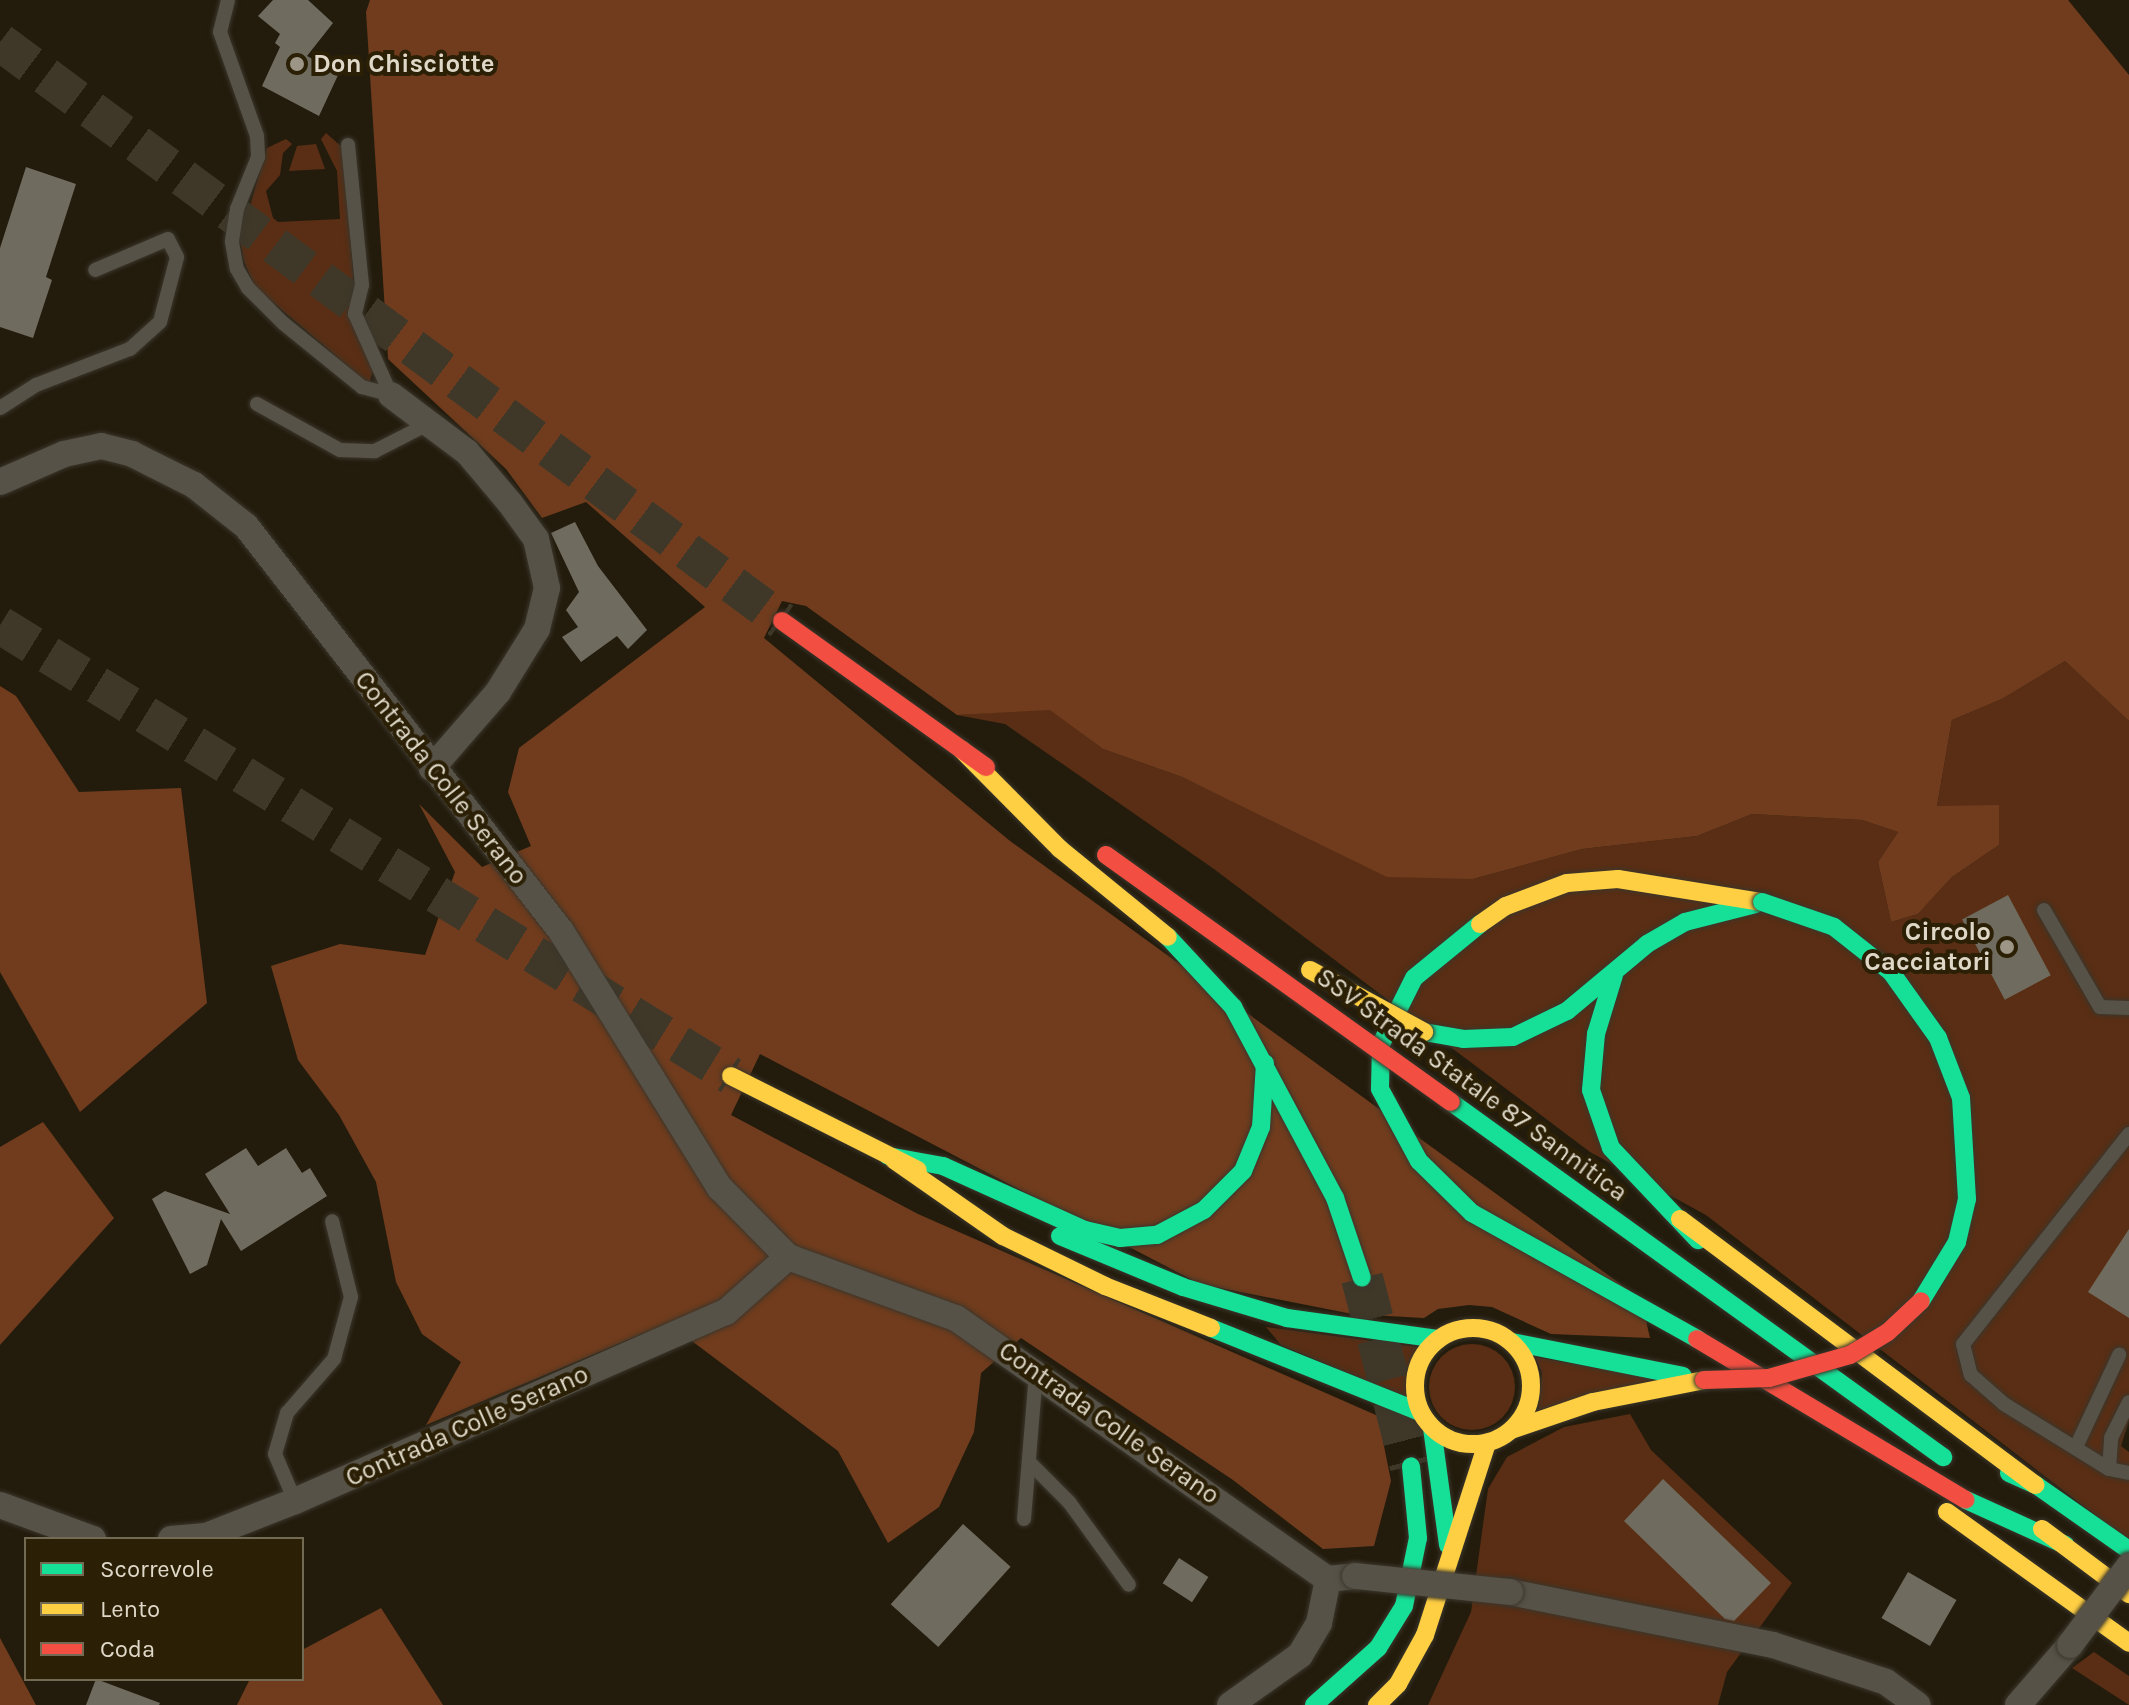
<!DOCTYPE html>
<style>
body{margin:0}
#map{position:relative;width:2129px;height:1705px;overflow:hidden;background:#231c0d;font-family:Karla,sans-serif}
div>[style]{position:absolute}
[style*='--x']{left:calc(var(--x)*1px);top:calc(var(--y)*1px);width:calc(var(--w)*1px);rotate:calc(var(--a)*1deg)}
.green>*{inset:0;background:#592e14}
.round{border-radius:50%}
.forest>*{inset:0;background:#703c1d}
.building>*{inset:0;background:#6f6c5f;transform-origin:0 0}
.secondary-tunnel>*{height:38px;margin-top:-19px;transform-origin:0;background:repeating-linear-gradient(90deg,#3f3829 0 38px,transparent 0 57px)}
.primary-tunnel>*{height:42px;margin-top:-21px;transform-origin:0;background:repeating-linear-gradient(90deg,#3f3829 0 42px,transparent 0 63px)}
.roads{filter:drop-shadow(0 0 2px #3b362b) drop-shadow(0 0 2px #3b362b)}
.lane>*{height:14px;margin:-7px;padding:0 7px;transform-origin:7px;border-radius:7px;background:#575248}
.street>*{height:26px;margin:-13px;padding:0 13px;transform-origin:13px;border-radius:13px;background:#575248}
.fast>*{height:18px;margin:-9px;padding:0 9px;transform-origin:9px;border-radius:9px;background:#16e098}
.slow>*{height:18px;margin:-9px;padding:0 9px;transform-origin:9px;border-radius:9px;background:#ffcf43}
.slow>.ring{margin:-9px;padding:0;box-sizing:content-box;background:none;border:18px solid #ffcf43;border-radius:50%}
.jam>*{height:18px;margin:-9px;padding:0 9px;transform-origin:9px;border-radius:9px;background:#f24e42}
.bridges{filter:drop-shadow(0 0 2px #3b362b) drop-shadow(0 0 2px #3b362b)}
.street-bridge>*{height:26px;margin:-13px;padding:0 13px;transform-origin:13px;border-radius:13px;background:#575248}
.fast-bridge>*{height:18px;margin:-9px;padding:0 9px;transform-origin:9px;border-radius:9px;background:#16e098}
.slow-bridge>*{height:18px;margin:-9px;padding:0 9px;transform-origin:9px;border-radius:9px;background:#ffcf43}
.jam-bridge>*{height:18px;margin:-9px;padding:0 9px;transform-origin:9px;border-radius:9px;background:#f24e42}
.dots>*{width:22px;height:22px;translate:-50% -50%;box-sizing:border-box;border:4px solid #2b2005;border-radius:50%}
span{translate:-50% -50%;white-space:nowrap;text-align:center;line-height:1.15;-webkit-text-stroke:8px #2b2005;paint-order:stroke}
.poi-label{font-size:26px;color:#dfd8c8;font-weight:700}
.left{translate:0 -50%;text-align:left}
.right{translate:-100% -50%;text-align:right}
.street-label{font-size:26px;color:#dfd8c8}
.legend{position:absolute;left:24px;top:1537px;width:280px;height:144px;box-sizing:border-box;background:#2b2005;border:2px solid #736a53;margin:0;padding:10px 14px;list-style:none;font-size:24px;color:#dfd8c8}
.legend li{display:flex;align-items:center;gap:16px;height:40px}
.legend b{width:40px;border:2px solid #736a53}
</style>
<div id="map">
<div class="green">
<i style="clip-path:polygon(326px 133px,343px 148px,354px 286px,350px 316px,373px 371px,369px 384px,255px 287px,244px 261px,240px 240px,267px 148px,286px 139px,292px 144px,283px 153px,280px 175px,266px 191px,273px 218px,278px 222px,340px 219px,337px 171px,321px 139px)"></i>
<i style="clip-path:polygon(316px 144px,325px 169px,289px 171px,297px 146px)"></i>
<i style="clip-path:polygon(2065px 661px,2129px 721px,2129px 1420px,2121px 1446px,2129px 1452px,2129px 1541px,1706px 1215px,1590px 1152px,1214px 869px,1005px 724px,957px 715px,1050px 709px,1103px 749px,1182px 777px,1327px 846px,1473px 879px,1582px 849px,1697px 836px,1752px 814px,1862px 820px,1898px 832px,1878px 862px,1891px 922px,1918px 914px,1952px 877px,1999px 845px,1937px 806px,1952px 720px,2002px 699px)"></i>
<i style="clip-path:polygon(1266px 1327px,1417px 1347px,1406px 1397px,1281px 1345px)"></i>
<i class="round" style="left:1429px;top:1344px;width:86px;height:86px"></i>
<i style="clip-path:polygon(1535px 1357px,1657px 1379px,1538px 1410px,1542px 1373px)"></i>
<i style="clip-path:polygon(1630px 1414px,1651px 1450px,1792px 1583px,1727px 1672px,1718px 1705px,1428px 1705px,1471px 1612px,1488px 1489px,1507px 1457px,1564px 1427px)"></i>
<i style="clip-path:polygon(2094px 1652px,2129px 1676px,2129px 1705px,2072px 1668px)"></i>
</div>
<div class="forest">
<i style="clip-path:polygon(370px 0,2068px 0,2129px 75px,2129px 721px,2065px 661px,2002px 699px,1952px 720px,1937px 806px,1999px 805px,1999px 845px,1952px 877px,1918px 914px,1891px 922px,1878px 862px,1898px 832px,1862px 820px,1752px 814px,1697px 836px,1582px 849px,1473px 879px,1387px 877px,1182px 777px,1103px 749px,1050px 710px,957px 715px,806px 606px,782px 601px,764px 638px,1010px 841px,1641px 1299px,1650px 1338px,1551px 1334px,1492px 1307px,1469px 1305px,1438px 1309px,1424px 1318px,1352px 1314px,1200px 1284px,760px 1054px,731px 1115px,918px 1214px,1378px 1416px,1391px 1481px,1374px 1546px,1323px 1549px,1233px 1480px,1021px 1338px,981px 1373px,974px 1432px,939px 1507px,888px 1543px,838px 1451px,668px 1323px,426px 1425px,461px 1362px,422px 1334px,396px 1282px,376px 1182px,339px 1115px,298px 1060px,271px 966px,340px 944px,425px 955px,455px 872px,419px 804px,482px 867px,531px 846px,508px 792px,519px 748px,705px 607px,586px 502px,542px 518px,506px 469px,388px 359px,366px 12px)"></i>
<i style="clip-path:polygon(0 686px,16px 696px,79px 792px,181px 788px,207px 1003px,80px 1112px,0 972px)"></i>
<i style="clip-path:polygon(43px 1122px,114px 1218px,0 1345px,0 1147px)"></i>
<i style="clip-path:polygon(381px 1608px,443px 1705px,237px 1705px,250px 1679px,302px 1679px,302px 1650px)"></i>
<i style="clip-path:polygon(0 1638px,36px 1705px,0 1705px)"></i>
</div>
<div class="building">
<i style="clip-path:polygon(273px 0,308px 0,333px 23px,307px 56px,339px 73px,319px 116px,262px 86px,280px 47px,275px 43px,280px 34px,258px 16px)"></i>
<i style="clip-path:polygon(26px 167px,76px 184px,46px 277px,52px 280px,33px 338px,0 327px,0 248px)"></i>
<i style="clip-path:polygon(575px 522px,598px 566px,647px 630px,628px 649px,617px 636px,581px 662px,562px 637px,578px 627px,566px 610px,579px 592px,551px 533px)"></i>
<i style="left:2008px;top:895px;width:91px;height:52px;rotate:62deg"></i>
<i style="clip-path:polygon(246px 1148px,258px 1166px,286px 1148px,302px 1173px,310px 1168px,327px 1196px,241px 1251px,221px 1219px,207px 1265px,190px 1274px,152px 1199px,165px 1191px,230px 1214px,205px 1174px)"></i>
<i style="clip-path:polygon(2129px 1229px,2129px 1318px,2088px 1292px)"></i>
<i style="clip-path:polygon(1663px 1479px,1771px 1583px,1734px 1621px,1725px 1619px,1624px 1521px)"></i>
<i style="left:963px;top:1524px;width:64px;height:108px;rotate:42deg"></i>
<i style="left:1179px;top:1558px;width:35px;height:30px;rotate:33deg"></i>
<i style="left:1908px;top:1572px;width:56px;height:53px;rotate:30deg"></i>
<i style="clip-path:polygon(96px 1679px,160px 1703px,159px 1705px,86px 1705px)"></i>
</div>
<div class="secondary-tunnel">
<i style="--x:0;--y:42;--w:973;--a:36.52"></i>
<i style="--x:0;--y:625;--w:859;--a:31.67"></i>
</div>
<div class="primary-tunnel">
<i style="--x:1362;--y:1278;--w:194;--a:75.4"></i>
</div>
<div class="roads">
<div class="lane">
<i style="--x:228;--y:0;--w:33;--a:104"></i>
<i style="--x:220;--y:32;--w:110;--a:70.4"></i>
<i style="--x:257;--y:136;--w:21;--a:87"></i>
<i style="--x:258;--y:157;--w:56;--a:112"></i>
<i style="--x:237;--y:209;--w:33;--a:99"></i>
<i style="--x:232;--y:242;--w:27;--a:80"></i>
<i style="--x:237;--y:269;--w:22;--a:60"></i>
<i style="--x:248;--y:288;--w:49;--a:45"></i>
<i style="--x:283;--y:323;--w:102;--a:39"></i>
<i style="--x:362;--y:387;--w:30;--a:15"></i>
<i style="--x:348;--y:145;--w:141;--a:84.3"></i>
<i style="--x:362;--y:285;--w:30;--a:104"></i>
<i style="--x:355;--y:314;--w:89;--a:66"></i>
<i style="--x:257;--y:404;--w:95;--a:29"></i>
<i style="--x:340;--y:450;--w:35;--a:2"></i>
<i style="--x:375;--y:451;--w:57;--a:-27"></i>
<i style="--x:0;--y:408;--w:43;--a:-32.6"></i>
<i style="--x:36;--y:385;--w:101;--a:-21"></i>
<i style="--x:130;--y:349;--w:40;--a:-42"></i>
<i style="--x:160;--y:322;--w:67;--a:-75.3"></i>
<i style="--x:177;--y:257;--w:20;--a:-117"></i>
<i style="--x:168;--y:239;--w:79;--a:157"></i>
<i style="--x:2044;--y:910;--w:112;--a:60"></i>
<i style="--x:2100;--y:1007;--w:29;--a:2"></i>
<i style="--x:2129;--y:1134;--w:268;--a:128.3"></i>
<i style="--x:1963;--y:1344;--w:32;--a:76"></i>
<i style="--x:1971;--y:1375;--w:44;--a:41.3"></i>
<i style="--x:2004;--y:1404;--w:123;--a:31.8"></i>
<i style="--x:2109;--y:1469;--w:20;--a:11"></i>
<i style="--x:2076;--y:1447;--w:102;--a:-64.9"></i>
<i style="--x:1031;--y:1464;--w:54;--a:45"></i>
<i style="--x:1069;--y:1502;--w:102;--a:54.1"></i>
<i style="--x:2109;--y:1469;--w:31;--a:-86"></i>
<i style="--x:2111;--y:1438;--w:40;--a:-63.4"></i>
<i style="--x:295;--y:1501;--w:51;--a:-113.1"></i>
<i style="--x:275;--y:1454;--w:43;--a:-73.7"></i>
<i style="--x:287;--y:1413;--w:72;--a:-49"></i>
<i style="--x:334;--y:1359;--w:64;--a:-74.7"></i>
<i style="--x:351;--y:1297;--w:78;--a:-104"></i>
<i style="--x:1024;--y:1519;--w:147;--a:-85.3"></i>
</div>
<div class="street">
<i style="--x:391;--y:395;--w:95;--a:36.9"></i>
<i style="--x:467;--y:452;--w:67;--a:49.9"></i>
<i style="--x:510;--y:503;--w:44;--a:54.2"></i>
<i style="--x:536;--y:539;--w:50;--a:77.3"></i>
<i style="--x:547;--y:588;--w:42;--a:103.7"></i>
<i style="--x:537;--y:629;--w:74;--a:121.8"></i>
<i style="--x:498;--y:692;--w:101;--a:131"></i>
<i style="--x:0;--y:482;--w:70;--a:-23.6"></i>
<i style="--x:64;--y:454;--w:38;--a:-12"></i>
<i style="--x:101;--y:446;--w:32;--a:14"></i>
<i style="--x:132;--y:454;--w:69;--a:26.6"></i>
<i style="--x:194;--y:485;--w:66;--a:38.3"></i>
<i style="--x:246;--y:526;--w:513;--a:52.13"></i>
<i style="--x:561;--y:931;--w:302;--a:58.3"></i>
<i style="--x:720;--y:1188;--w:97;--a:45.4"></i>
<i style="--x:788;--y:1257;--w:179;--a:20"></i>
<i style="--x:956;--y:1318;--w:454;--a:35.1"></i>
<i style="--x:1328;--y:1579;--w:27;--a:-6"></i>
<i style="--x:0;--y:1505;--w:99;--a:20.1"></i>
<i style="--x:171;--y:1539;--w:35;--a:-5"></i>
<i style="--x:206;--y:1536;--w:96;--a:-21.5"></i>
<i style="--x:295;--y:1501;--w:471;--a:-23.7"></i>
<i style="--x:726;--y:1312;--w:83;--a:-41.6"></i>
<i style="--x:1510;--y:1592;--w:268;--a:11.4"></i>
<i style="--x:1773;--y:1645;--w:119;--a:18.1"></i>
<i style="--x:1886;--y:1682;--w:39;--a:36"></i>
<i style="--x:1230;--y:1705;--w:86;--a:-35.5"></i>
<i style="--x:1300;--y:1655;--w:37;--a:-59"></i>
<i style="--x:1319;--y:1623;--w:45;--a:-78.4"></i>
<i style="--x:2018;--y:1705;--w:79;--a:-49.1"></i>
</div>
<div class="fast">
<i style="--x:1480;--y:924;--w:85;--a:140.7"></i>
<i style="--x:1414;--y:978;--w:74;--a:116.6"></i>
<i style="--x:1381;--y:1044;--w:45;--a:91.3"></i>
<i style="--x:1380;--y:1089;--w:82;--a:61.6"></i>
<i style="--x:1419;--y:1161;--w:74;--a:44.5"></i>
<i style="--x:1472;--y:1213;--w:258;--a:29.2"></i>
<i style="--x:1168;--y:937;--w:96;--a:47.1"></i>
<i style="--x:1233;--y:1007;--w:217;--a:61.9"></i>
<i style="--x:1335;--y:1198;--w:84;--a:71.4"></i>
<i style="--x:1614;--y:975;--w:62;--a:107"></i>
<i style="--x:1596;--y:1034;--w:56;--a:95.1"></i>
<i style="--x:1591;--y:1090;--w:61;--a:71"></i>
<i style="--x:1611;--y:1148;--w:127;--a:46.6"></i>
<i style="--x:1424;--y:1032;--w:40;--a:10"></i>
<i style="--x:1463;--y:1039;--w:50;--a:-2.3"></i>
<i style="--x:1513;--y:1037;--w:60;--a:-25.7"></i>
<i style="--x:1567;--y:1011;--w:104;--a:-39.9"></i>
<i style="--x:1647;--y:944;--w:44;--a:-30.1"></i>
<i style="--x:1685;--y:922;--w:73;--a:-14.2"></i>
<i style="--x:1451;--y:1102;--w:607;--a:35.81"></i>
<i style="--x:888;--y:1156;--w:56;--a:10.3"></i>
<i style="--x:943;--y:1166;--w:156;--a:24.3"></i>
<i style="--x:1085;--y:1230;--w:36;--a:13"></i>
<i style="--x:1120;--y:1238;--w:37;--a:-5"></i>
<i style="--x:1157;--y:1235;--w:53;--a:-28"></i>
<i style="--x:1204;--y:1210;--w:55;--a:-45"></i>
<i style="--x:1243;--y:1171;--w:48;--a:-67.8"></i>
<i style="--x:1261;--y:1127;--w:64;--a:-86.4"></i>
<i style="--x:1060;--y:1236;--w:133;--a:22.5"></i>
<i style="--x:1183;--y:1287;--w:109;--a:16.6"></i>
<i style="--x:1287;--y:1318;--w:152;--a:7.9"></i>
<i style="--x:1211;--y:1328;--w:225;--a:21.9"></i>
<i style="--x:1512;--y:1342;--w:174;--a:11.2"></i>
<i style="--x:1432;--y:1428;--w:118;--a:82.2"></i>
<i style="--x:2009;--y:1473;--w:30;--a:24"></i>
<i style="--x:2036;--y:1485;--w:113;--a:35"></i>
<i style="--x:1966;--y:1500;--w:109;--a:24.4"></i>
<i style="--x:1314;--y:1705;--w:86;--a:-41.7"></i>
<i style="--x:1378;--y:1648;--w:49;--a:-58.2"></i>
<i style="--x:1404;--y:1606;--w:69;--a:-78.4"></i>
<i style="--x:1418;--y:1538;--w:72;--a:-95.6"></i>
</div>
<div class="slow">
<i style="--x:962;--y:750;--w:139;--a:45.3"></i>
<i style="--x:1060;--y:849;--w:139;--a:39.2"></i>
<i style="--x:1480;--y:924;--w:32;--a:-35"></i>
<i style="--x:1506;--y:906;--w:65;--a:-20.7"></i>
<i style="--x:1567;--y:883;--w:51;--a:-4.5"></i>
<i style="--x:1618;--y:879;--w:146;--a:9.1"></i>
<i style="--x:731;--y:1076;--w:209;--a:26.7"></i>
<i style="--x:894;--y:1160;--w:133;--a:34.9"></i>
<i style="--x:1003;--y:1236;--w:114;--a:26.1"></i>
<i style="--x:1105;--y:1286;--w:114;--a:21.6"></i>
<i style="--x:1680;--y:1219;--w:444;--a:36.8"></i>
<i class="ring" style="left:1415px;top:1328px;width:98px;height:98px"></i>
<i style="--x:1514;--y:1429;--w:83;--a:-18.9"></i>
<i style="--x:1593;--y:1402;--w:113;--a:-11.2"></i>
<i style="--x:1947;--y:1512;--w:224;--a:35.7"></i>
<i style="--x:2042;--y:1529;--w:109;--a:36.8"></i>
<i style="--x:1377;--y:1705;--w:30;--a:-45"></i>
<i style="--x:1398;--y:1684;--w:56;--a:-61.1"></i>
<i style="--x:1425;--y:1635;--w:202;--a:-72.1"></i>
</div>
<div class="jam">
<i style="--x:782;--y:621;--w:251;--a:35.6"></i>
<i style="--x:1697;--y:1339;--w:313;--a:30.9"></i>
</div>
</div>
<div class="bridges">
<div class="street-bridge">
<i style="--x:1355;--y:1576;--w:156;--a:5.9"></i>
<i style="--x:2070;--y:1645;--w:99;--a:-53.2"></i>
</div>
<div class="fast-bridge">
<i style="--x:1762;--y:902;--w:76;--a:19.1"></i>
<i style="--x:1834;--y:927;--w:73;--a:38.3"></i>
<i style="--x:1891;--y:972;--w:81;--a:54.5"></i>
<i style="--x:1938;--y:1038;--w:64;--a:69"></i>
<i style="--x:1961;--y:1098;--w:101;--a:86.6"></i>
<i style="--x:1967;--y:1199;--w:44;--a:103.1"></i>
<i style="--x:1957;--y:1242;--w:69;--a:121.4"></i>
</div>
<div class="slow-bridge">
<i style="--x:1310;--y:970;--w:130;--a:28.5"></i>
</div>
<div class="jam-bridge">
<i style="--x:1106;--y:855;--w:424;--a:35.6"></i>
<i style="--x:1704;--y:1380;--w:65;--a:-1.8"></i>
<i style="--x:1769;--y:1378;--w:84;--a:-15.9"></i>
<i style="--x:1850;--y:1355;--w:44;--a:-31.2"></i>
<i style="--x:1888;--y:1332;--w:45;--a:-43.2"></i>
</div>
</div>
<div class="dots">
<i style="left:297px;top:64px;background:#9d9687"></i>
<i style="left:2007px;top:947px;background:#9d9687"></i>
</div>
<div class="poi-label">
<span class="left" style="left:313px;top:64px">Don Chisciotte</span>
<span class="right" style="left:1991px;top:947px">Circolo<br>Cacciatori</span>
</div>
<div class="street-label">
<span style="left:441px;top:778px;rotate:52deg">Contrada Colle Serano</span>
<span style="left:1472px;top:1085px;rotate:36deg">SSV Strada Statale 87 Sannitica</span>
<span style="left:1109px;top:1423px;rotate:35deg">Contrada Colle Serano</span>
<span style="left:467px;top:1426px;rotate:-24deg">Contrada Colle Serano</span>
</div>
<ul class="legend">
<li><b style="height:10px;background:#16e098"></b>Scorrevole</li>
<li><b style="height:10px;background:#ffcf43"></b>Lento</li>
<li><b style="height:10px;background:#f24e42"></b>Coda</li>
</ul>
</div>
